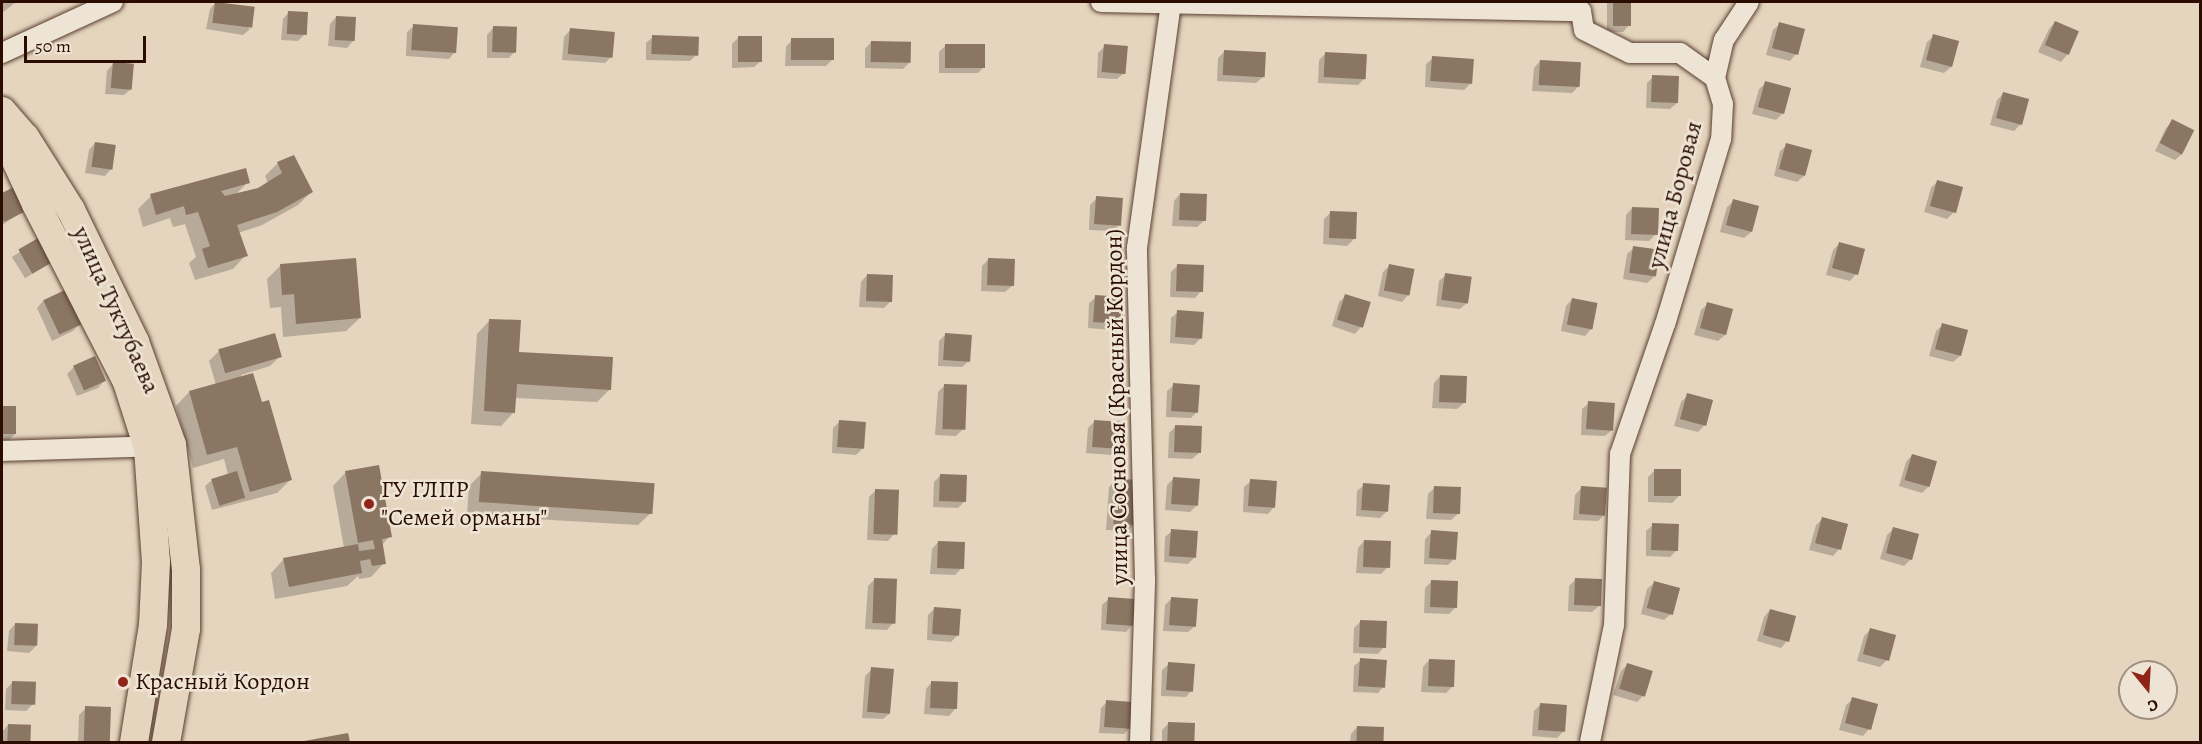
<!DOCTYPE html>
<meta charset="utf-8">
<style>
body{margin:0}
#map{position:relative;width:2202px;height:744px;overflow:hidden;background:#e5d5be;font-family:Alegreya,serif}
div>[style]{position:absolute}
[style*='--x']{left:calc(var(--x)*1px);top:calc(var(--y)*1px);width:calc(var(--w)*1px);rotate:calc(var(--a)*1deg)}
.shadow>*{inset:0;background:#0003;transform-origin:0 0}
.building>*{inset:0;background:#8b7563;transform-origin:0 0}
.roads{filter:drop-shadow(0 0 2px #593e30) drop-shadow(0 0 2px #593e30)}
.minor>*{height:20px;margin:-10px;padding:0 10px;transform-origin:10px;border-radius:10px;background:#eee4d5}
.highway>*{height:28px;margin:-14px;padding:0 14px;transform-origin:14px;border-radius:14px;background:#e5d5be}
.dots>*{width:16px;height:16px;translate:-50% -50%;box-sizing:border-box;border:3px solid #eee4d5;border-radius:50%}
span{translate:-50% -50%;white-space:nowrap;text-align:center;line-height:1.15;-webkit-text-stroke:5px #eee4d5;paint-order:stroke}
.street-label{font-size:24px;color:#2a0c00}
.poi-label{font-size:24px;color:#2a0c00}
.left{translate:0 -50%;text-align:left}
.frame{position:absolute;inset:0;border:3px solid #2a0c00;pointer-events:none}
.north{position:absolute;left:2118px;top:660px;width:60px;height:60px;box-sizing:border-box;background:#eee4d5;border:2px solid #a08e80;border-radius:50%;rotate:162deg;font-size:16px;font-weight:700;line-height:24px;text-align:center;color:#2a0c00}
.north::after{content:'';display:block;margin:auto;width:21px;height:27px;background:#8f2418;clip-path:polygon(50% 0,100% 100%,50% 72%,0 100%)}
.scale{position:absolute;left:24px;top:36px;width:122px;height:27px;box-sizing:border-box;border:3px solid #2a0c00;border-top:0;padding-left:8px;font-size:18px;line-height:21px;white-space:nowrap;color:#2a0c00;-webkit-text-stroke:4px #eee4d5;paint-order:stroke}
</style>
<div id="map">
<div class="shadow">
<i style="clip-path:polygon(2px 2px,16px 2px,2px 13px)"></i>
<i style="clip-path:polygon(216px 2px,250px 29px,243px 35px,206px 29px,210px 9px)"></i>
<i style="clip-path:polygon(1607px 2px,1629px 2px,1629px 25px,1623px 32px,1607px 32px)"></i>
<i style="clip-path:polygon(289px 12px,305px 34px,298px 41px,281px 40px,283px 19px)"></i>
<i style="clip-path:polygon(336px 17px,353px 41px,347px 48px,328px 46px,330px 24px)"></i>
<i style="clip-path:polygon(2055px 22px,2067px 55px,2061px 62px,2038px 52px,2049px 29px)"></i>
<i style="clip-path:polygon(1780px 24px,1796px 54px,1790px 61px,1766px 55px,1773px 30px)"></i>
<i style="clip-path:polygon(414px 26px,455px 52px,449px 59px,406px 56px,407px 32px)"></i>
<i style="clip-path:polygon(493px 28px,515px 51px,509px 58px,487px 58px,487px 35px)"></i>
<i style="clip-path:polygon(570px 30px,612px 56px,605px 63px,562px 60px,564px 37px)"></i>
<i style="clip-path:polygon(1934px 36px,1951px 67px,1944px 73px,1920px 67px,1927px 42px)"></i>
<i style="clip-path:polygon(653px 37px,697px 54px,690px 61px,646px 60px,646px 43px)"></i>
<i style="clip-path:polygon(738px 38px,761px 61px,754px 67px,732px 68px,732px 44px)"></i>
<i style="clip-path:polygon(792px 40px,832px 60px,826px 66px,785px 66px,786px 47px)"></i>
<i style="clip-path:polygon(871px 42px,910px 62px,903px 69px,865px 68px,865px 49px)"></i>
<i style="clip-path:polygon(945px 46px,984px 67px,978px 73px,939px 73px,939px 52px)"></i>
<i style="clip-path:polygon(1105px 46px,1124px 73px,1117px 79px,1097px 78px,1098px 53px)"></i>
<i style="clip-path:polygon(1225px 51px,1263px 77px,1256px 83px,1217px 81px,1218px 58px)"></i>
<i style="clip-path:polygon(1326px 53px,1364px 79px,1358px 85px,1318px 83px,1319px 60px)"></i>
<i style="clip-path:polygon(1433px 58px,1471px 83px,1464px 90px,1425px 87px,1426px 64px)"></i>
<i style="clip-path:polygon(1540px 61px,1578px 87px,1572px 93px,1532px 91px,1534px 68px)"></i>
<i style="clip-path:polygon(113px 64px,131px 89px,124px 95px,105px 94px,107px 71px)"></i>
<i style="clip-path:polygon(1653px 77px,1677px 103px,1670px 109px,1646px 108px,1647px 83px)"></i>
<i style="clip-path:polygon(1766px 83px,1789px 89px,1782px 114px,1776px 120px,1752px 114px,1759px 89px)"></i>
<i style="clip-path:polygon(2003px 94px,2027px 100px,2020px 125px,2014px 131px,1990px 125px,1997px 100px)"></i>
<i style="clip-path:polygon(2173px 121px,2182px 154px,2175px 160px,2155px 151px,2166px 128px)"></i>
<i style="clip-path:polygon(95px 143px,111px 169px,105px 176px,85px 173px,89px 150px)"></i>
<i style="clip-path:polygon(1787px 145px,1804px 176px,1797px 182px,1774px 176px,1780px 151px)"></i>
<i style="clip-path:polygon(278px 163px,311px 192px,298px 205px,262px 225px,238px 233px,246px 255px,233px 269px,195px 280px,189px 263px,196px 257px,185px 224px,173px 227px,170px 218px,143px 227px,138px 209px,151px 196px,248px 182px,235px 195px,258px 189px,268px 183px,265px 176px)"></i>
<i style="clip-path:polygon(1937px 182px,1954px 212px,1947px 219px,1924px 212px,1931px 188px)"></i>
<i style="clip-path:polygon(13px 189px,24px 211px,2px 225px,2px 194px)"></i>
<i style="clip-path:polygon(1180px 194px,1204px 221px,1197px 227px,1172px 226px,1174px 201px)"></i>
<i style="clip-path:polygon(1097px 198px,1120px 224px,1113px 231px,1089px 230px,1090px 205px)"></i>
<i style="clip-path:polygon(1734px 201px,1751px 232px,1744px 238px,1720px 232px,1727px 207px)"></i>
<i style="clip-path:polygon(1632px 208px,1656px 234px,1649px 241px,1625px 240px,1626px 215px)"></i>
<i style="clip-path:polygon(1331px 212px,1354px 239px,1347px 246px,1323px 244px,1324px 219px)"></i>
<i style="left:39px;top:240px;width:25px;height:32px;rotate:58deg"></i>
<i style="clip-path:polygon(1839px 244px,1856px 274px,1850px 281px,1826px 275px,1833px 250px)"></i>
<i style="clip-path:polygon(1634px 248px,1654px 277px,1647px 283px,1623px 279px,1627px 254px)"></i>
<i style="clip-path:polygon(989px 259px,1012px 286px,1005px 292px,981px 291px,982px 266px)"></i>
<i style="clip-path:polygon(1178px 265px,1201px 291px,1195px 298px,1170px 297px,1171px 272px)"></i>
<i style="clip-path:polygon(1390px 265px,1408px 295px,1402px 302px,1378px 296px,1383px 272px)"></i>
<i style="clip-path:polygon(280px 266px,360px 318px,346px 331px,283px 337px,281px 307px,270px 308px,267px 279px)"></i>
<i style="clip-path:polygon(867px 275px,890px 302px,884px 308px,859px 307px,861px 282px)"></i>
<i style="clip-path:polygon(1446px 275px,1467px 303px,1460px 309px,1436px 306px,1439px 281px)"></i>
<i style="clip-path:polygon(64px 292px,79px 325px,73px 331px,52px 341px,37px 308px,43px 301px)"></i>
<i style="clip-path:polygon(1346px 296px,1361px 327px,1355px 334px,1332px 326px,1339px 302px)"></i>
<i style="clip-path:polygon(1096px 297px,1119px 323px,1112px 330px,1088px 328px,1089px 303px)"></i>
<i style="clip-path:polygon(1572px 299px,1591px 329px,1585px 336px,1561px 331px,1566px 306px)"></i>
<i style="clip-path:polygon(1708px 304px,1731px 310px,1725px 335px,1718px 341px,1694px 335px,1701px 310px)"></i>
<i style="clip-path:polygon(1178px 312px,1201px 338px,1194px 345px,1170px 343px,1171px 318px)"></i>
<i style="clip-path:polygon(490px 320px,517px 354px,610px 389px,597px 402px,515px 398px,514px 412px,501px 426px,471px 424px,477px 334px)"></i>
<i style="clip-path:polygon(1943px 325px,1960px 356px,1953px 362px,1929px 356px,1936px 331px)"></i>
<i style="clip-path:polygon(946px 334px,969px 361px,962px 367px,938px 366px,939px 341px)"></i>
<i style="clip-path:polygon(219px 351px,280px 356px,270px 366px,241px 375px,260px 404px,290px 480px,277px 493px,212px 510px,205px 486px,212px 480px,228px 475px,224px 459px,193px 468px,176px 406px,189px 392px,216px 385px,209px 361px)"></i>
<i style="clip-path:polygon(74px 367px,104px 381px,98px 388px,77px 396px,67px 374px)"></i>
<i style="clip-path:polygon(1440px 376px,1464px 403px,1457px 409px,1432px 408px,1434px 383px)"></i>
<i style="clip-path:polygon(1174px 385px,1197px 412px,1191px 418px,1166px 417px,1167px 391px)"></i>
<i style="clip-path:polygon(944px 386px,963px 429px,956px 436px,935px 435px,938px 392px)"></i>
<i style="clip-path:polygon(1688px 395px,1704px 426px,1698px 432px,1674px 426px,1681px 402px)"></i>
<i style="clip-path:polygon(1589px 403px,1612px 430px,1605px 436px,1581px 435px,1582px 409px)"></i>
<i style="clip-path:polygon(2px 408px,15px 408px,15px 434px,9px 440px,2px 440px)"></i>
<i style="clip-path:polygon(839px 422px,863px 448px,856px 455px,832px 453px,833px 428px)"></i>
<i style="clip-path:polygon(1094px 422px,1117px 448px,1111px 455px,1086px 453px,1088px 428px)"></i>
<i style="clip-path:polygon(1176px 426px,1199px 453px,1192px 459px,1168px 458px,1169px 433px)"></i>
<i style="clip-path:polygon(1912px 455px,1929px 486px,1922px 493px,1899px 486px,1906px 462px)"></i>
<i style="clip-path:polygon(1655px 470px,1679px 496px,1672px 503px,1648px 502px,1648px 477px)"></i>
<i style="clip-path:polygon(346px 472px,390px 536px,381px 546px,384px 563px,371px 577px,359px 579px,358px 576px,347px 586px,275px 599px,271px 573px,284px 559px,344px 548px,333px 486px)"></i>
<i style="clip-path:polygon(482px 473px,652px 512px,638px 525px,467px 515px,469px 486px)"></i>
<i style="clip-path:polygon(941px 475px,964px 502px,958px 508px,933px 507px,934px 482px)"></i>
<i style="clip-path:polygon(1173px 479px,1197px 505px,1190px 512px,1165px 510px,1167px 485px)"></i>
<i style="clip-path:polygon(1115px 481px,1134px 525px,1127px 531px,1106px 530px,1109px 487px)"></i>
<i style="clip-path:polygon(1251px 481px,1274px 507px,1268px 514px,1243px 512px,1244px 487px)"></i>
<i style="clip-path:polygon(1364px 485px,1387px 511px,1380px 518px,1356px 516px,1357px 491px)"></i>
<i style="clip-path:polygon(1435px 487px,1458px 514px,1451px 520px,1426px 519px,1428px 494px)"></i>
<i style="clip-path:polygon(1581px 488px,1604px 515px,1598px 521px,1573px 520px,1575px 495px)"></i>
<i style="clip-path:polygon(876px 490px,894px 534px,888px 541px,867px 540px,869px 497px)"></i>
<i style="clip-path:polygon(1822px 519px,1839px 549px,1833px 556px,1809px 550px,1816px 525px)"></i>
<i style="clip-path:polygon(1653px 525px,1677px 550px,1670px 557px,1646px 556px,1646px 531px)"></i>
<i style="clip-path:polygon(1894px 528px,1911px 559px,1904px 566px,1880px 559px,1887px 535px)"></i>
<i style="clip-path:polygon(1172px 531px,1195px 557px,1188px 564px,1164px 562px,1165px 537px)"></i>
<i style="clip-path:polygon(1432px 532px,1455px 558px,1448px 565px,1424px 564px,1425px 539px)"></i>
<i style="clip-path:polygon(1364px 541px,1387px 568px,1381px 574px,1356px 573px,1358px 548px)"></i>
<i style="clip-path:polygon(938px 542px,961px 569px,955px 575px,930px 574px,932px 549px)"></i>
<i style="clip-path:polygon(875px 579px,893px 623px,887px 630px,865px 629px,868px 586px)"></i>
<i style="clip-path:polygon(1576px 579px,1599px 606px,1592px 612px,1568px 611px,1569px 586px)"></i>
<i style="clip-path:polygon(1432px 581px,1455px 608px,1449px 614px,1424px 613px,1425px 588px)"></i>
<i style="clip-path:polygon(1654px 583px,1671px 614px,1664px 620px,1641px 614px,1647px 589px)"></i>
<i style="clip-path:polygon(1109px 599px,1132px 625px,1126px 632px,1101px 630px,1102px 605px)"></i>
<i style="clip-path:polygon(1171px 599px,1195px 626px,1188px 632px,1163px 631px,1165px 605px)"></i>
<i style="clip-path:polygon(934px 609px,958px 635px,951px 642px,927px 640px,928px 615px)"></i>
<i style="clip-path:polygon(1770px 610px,1787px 641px,1781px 648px,1757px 641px,1764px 617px)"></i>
<i style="clip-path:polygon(1361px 621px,1384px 647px,1378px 654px,1353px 653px,1354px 628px)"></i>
<i style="clip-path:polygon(15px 624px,36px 646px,29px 653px,7px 651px,9px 631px)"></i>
<i style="clip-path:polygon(1870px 630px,1887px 660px,1880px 667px,1857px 661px,1864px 636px)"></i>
<i style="clip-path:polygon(1361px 660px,1384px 686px,1378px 693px,1353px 692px,1354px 666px)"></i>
<i style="clip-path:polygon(1429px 660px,1452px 687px,1446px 693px,1421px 692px,1423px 667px)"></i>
<i style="clip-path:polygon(1169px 664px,1192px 690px,1186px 697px,1161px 696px,1162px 670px)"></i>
<i style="clip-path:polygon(1628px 664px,1643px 696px,1637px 702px,1613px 695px,1621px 671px)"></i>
<i style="clip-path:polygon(872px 669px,890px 713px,883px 719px,862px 718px,865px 676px)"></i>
<i style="clip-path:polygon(13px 682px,33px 704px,26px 711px,5px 710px,6px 689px)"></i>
<i style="clip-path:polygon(932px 682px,955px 709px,949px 716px,924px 714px,926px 689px)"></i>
<i style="clip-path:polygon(1853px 699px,1869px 729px,1863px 736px,1839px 730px,1846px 705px)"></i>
<i style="clip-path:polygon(1107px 702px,1130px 728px,1124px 734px,1099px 733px,1101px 708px)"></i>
<i style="clip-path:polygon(1540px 705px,1564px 731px,1557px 738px,1532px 736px,1534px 711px)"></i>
<i style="clip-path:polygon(86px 708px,109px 709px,108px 742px,78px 742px,79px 715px)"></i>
<i style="clip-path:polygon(1169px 723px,1194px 725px,1192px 742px,1162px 742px,1162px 730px)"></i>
<i style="clip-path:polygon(8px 725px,30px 727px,29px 742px,2px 742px,2px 732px)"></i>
<i style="clip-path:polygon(1357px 727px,1382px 728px,1381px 742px,1350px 742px,1351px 734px)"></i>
<i style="clip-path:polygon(346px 735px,348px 742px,306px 742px)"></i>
</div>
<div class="building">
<i style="left:215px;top:2px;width:40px;height:21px;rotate:7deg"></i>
<i style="left:1613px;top:2px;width:18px;height:24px"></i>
<i style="left:288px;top:11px;width:20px;height:23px;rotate:3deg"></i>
<i style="left:336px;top:16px;width:20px;height:24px;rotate:3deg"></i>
<i style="left:2055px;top:21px;width:26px;height:26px;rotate:23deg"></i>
<i style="left:1779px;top:22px;width:27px;height:27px;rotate:15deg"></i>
<i style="left:413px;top:24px;width:45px;height:26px;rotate:4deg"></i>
<i style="left:493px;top:26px;width:24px;height:26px;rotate:2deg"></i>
<i style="left:570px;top:28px;width:45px;height:26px;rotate:5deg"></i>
<i style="left:1933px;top:34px;width:27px;height:27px;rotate:15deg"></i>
<i style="left:652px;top:35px;width:47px;height:19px;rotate:2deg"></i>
<i style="left:738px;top:36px;width:24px;height:26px"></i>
<i style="left:791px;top:38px;width:43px;height:22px"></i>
<i style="left:871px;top:41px;width:40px;height:21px;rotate:1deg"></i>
<i style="left:945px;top:44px;width:40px;height:24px"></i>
<i style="left:1104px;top:44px;width:24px;height:28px;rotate:5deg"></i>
<i style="left:1224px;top:50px;width:42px;height:25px;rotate:3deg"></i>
<i style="left:1325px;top:52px;width:42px;height:25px;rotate:3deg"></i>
<i style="left:1432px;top:56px;width:42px;height:25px;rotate:4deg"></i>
<i style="left:1540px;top:60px;width:41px;height:25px;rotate:3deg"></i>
<i style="left:113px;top:62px;width:21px;height:26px;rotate:5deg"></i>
<i style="left:1652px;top:75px;width:27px;height:27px;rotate:2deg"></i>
<i style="left:1765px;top:81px;width:27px;height:27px;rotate:15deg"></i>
<i style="left:2003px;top:92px;width:27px;height:27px;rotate:15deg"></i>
<i style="left:2172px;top:119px;width:25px;height:27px;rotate:27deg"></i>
<i style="left:95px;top:142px;width:21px;height:25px;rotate:8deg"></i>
<i style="left:1786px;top:143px;width:27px;height:27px;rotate:15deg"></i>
<i style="clip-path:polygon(294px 155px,313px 192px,277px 212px,237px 225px,248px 256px,208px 268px,202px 249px,210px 246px,198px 212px,186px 215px,184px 206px,156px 215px,150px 194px,246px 168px,250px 183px,221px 191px,225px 196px,258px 188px,282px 173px,277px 162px)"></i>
<i style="left:1937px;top:180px;width:27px;height:27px;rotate:15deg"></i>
<i style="clip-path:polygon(14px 187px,26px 211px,4px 222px,2px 217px,2px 193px)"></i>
<i style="left:1180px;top:193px;width:27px;height:27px;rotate:2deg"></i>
<i style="left:1096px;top:196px;width:27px;height:28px;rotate:4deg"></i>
<i style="left:1733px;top:199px;width:27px;height:27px;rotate:15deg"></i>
<i style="left:1632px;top:207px;width:27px;height:27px;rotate:2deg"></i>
<i style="left:1330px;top:211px;width:27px;height:27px;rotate:2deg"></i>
<i style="left:40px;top:237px;width:28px;height:25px;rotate:60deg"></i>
<i style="left:1839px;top:242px;width:27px;height:27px;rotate:15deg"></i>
<i style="left:1633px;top:246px;width:27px;height:27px;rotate:8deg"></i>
<i style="clip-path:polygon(356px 258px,361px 318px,296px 324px,294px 294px,282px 295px,280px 264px)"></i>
<i style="left:988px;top:258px;width:27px;height:27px;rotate:2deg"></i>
<i style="left:1177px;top:264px;width:27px;height:27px;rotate:2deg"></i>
<i style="left:1389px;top:264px;width:26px;height:27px;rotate:11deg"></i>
<i style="left:1445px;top:273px;width:27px;height:27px;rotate:8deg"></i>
<i style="left:867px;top:274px;width:26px;height:27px;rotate:2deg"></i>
<i style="left:65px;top:290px;width:38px;height:24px;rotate:65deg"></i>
<i style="left:1345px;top:294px;width:27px;height:27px;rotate:17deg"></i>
<i style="left:1095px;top:295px;width:27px;height:27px;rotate:4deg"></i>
<i style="left:1572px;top:298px;width:26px;height:27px;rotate:11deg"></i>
<i style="left:1707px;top:302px;width:27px;height:27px;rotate:15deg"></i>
<i style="left:1177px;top:310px;width:27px;height:27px;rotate:4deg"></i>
<i style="clip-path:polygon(489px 319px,521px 320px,519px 352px,613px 357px,611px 390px,517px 384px,515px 413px,484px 411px)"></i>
<i style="left:1942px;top:323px;width:27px;height:27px;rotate:15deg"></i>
<i style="left:275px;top:333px;width:25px;height:59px;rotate:74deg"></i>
<i style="left:945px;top:333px;width:27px;height:27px;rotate:4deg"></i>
<i style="left:95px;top:356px;width:27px;height:24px;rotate:66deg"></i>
<i style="clip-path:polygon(253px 373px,262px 402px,269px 400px,292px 480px,250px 492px,237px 447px,207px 455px,189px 391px)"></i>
<i style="left:1440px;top:375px;width:27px;height:27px;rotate:2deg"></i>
<i style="left:1173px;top:383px;width:27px;height:28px;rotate:4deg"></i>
<i style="left:944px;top:384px;width:23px;height:45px;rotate:2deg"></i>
<i style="left:1687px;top:393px;width:27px;height:27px;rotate:15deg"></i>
<i style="left:1588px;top:401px;width:27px;height:28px;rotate:4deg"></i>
<i style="left:2px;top:406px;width:14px;height:28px"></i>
<i style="left:839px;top:420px;width:27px;height:27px;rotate:4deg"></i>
<i style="left:1094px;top:420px;width:26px;height:27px;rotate:4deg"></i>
<i style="left:1175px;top:425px;width:27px;height:27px;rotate:2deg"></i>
<i style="left:1912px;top:454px;width:26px;height:27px;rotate:16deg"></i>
<i style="clip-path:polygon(379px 465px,392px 537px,382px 539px,386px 564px,372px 566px,370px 559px,360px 561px,362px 573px,289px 587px,283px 558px,358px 544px,359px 551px,375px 549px,373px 540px,358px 543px,345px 471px)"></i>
<i style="left:1654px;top:469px;width:27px;height:27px"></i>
<i style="left:237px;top:471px;width:28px;height:27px;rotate:73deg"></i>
<i style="left:481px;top:471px;width:174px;height:31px;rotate:4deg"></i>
<i style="left:940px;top:474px;width:27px;height:27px;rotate:2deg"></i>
<i style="left:1173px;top:477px;width:27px;height:27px;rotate:4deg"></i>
<i style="left:1115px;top:479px;width:23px;height:45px;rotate:2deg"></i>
<i style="left:1250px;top:479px;width:27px;height:27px;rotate:4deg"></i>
<i style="left:1363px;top:483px;width:27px;height:27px;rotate:4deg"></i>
<i style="left:1434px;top:486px;width:27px;height:27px;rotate:2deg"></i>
<i style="left:1581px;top:486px;width:26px;height:28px;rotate:4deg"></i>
<i style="left:875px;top:489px;width:24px;height:45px;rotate:2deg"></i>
<i style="left:1822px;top:517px;width:27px;height:27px;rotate:15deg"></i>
<i style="left:1652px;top:523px;width:27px;height:27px;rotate:2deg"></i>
<i style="left:1893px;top:527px;width:27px;height:27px;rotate:15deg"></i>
<i style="left:1171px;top:529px;width:27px;height:27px;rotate:4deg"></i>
<i style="left:1431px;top:530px;width:27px;height:28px;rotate:4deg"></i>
<i style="left:1364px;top:540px;width:27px;height:27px;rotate:2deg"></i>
<i style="left:938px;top:541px;width:27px;height:27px;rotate:2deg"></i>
<i style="left:874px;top:578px;width:23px;height:45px;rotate:2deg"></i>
<i style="left:1575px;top:578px;width:27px;height:27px;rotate:2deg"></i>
<i style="left:1431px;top:580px;width:27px;height:27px;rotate:2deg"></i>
<i style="left:1654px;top:581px;width:27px;height:28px;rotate:15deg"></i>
<i style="left:1108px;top:597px;width:27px;height:27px;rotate:4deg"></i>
<i style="left:1171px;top:597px;width:27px;height:28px;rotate:4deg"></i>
<i style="left:934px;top:607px;width:27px;height:27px;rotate:4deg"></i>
<i style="left:1770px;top:609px;width:27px;height:27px;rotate:15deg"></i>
<i style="left:1360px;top:620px;width:27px;height:27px;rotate:2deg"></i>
<i style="left:15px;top:623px;width:23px;height:22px;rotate:2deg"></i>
<i style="left:1870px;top:628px;width:27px;height:27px;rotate:15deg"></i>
<i style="left:1360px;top:658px;width:27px;height:28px;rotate:4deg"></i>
<i style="left:1429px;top:659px;width:26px;height:27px;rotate:2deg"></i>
<i style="left:1168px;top:662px;width:27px;height:28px;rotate:4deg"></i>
<i style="left:1627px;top:663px;width:27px;height:27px;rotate:17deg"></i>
<i style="left:871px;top:667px;width:23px;height:45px;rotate:5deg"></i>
<i style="left:12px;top:681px;width:24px;height:23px;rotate:2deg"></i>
<i style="left:931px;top:681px;width:27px;height:27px;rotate:2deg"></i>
<i style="left:1852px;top:697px;width:27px;height:27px;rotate:15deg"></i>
<i style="left:1106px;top:700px;width:27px;height:27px;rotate:4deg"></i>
<i style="left:1540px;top:703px;width:27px;height:27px;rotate:4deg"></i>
<i style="left:85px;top:706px;width:26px;height:36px;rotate:2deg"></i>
<i style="left:1168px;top:722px;width:27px;height:20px;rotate:2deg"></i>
<i style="left:8px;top:724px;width:23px;height:18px;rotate:2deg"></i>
<i style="left:1357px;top:726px;width:27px;height:16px;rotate:2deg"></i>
<i style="clip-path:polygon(348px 733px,350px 742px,304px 742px,304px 741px)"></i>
</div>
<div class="roads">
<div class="minor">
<i style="--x:1101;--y:2;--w:480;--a:1.1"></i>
<i style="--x:1581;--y:11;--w:19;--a:81"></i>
<i style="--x:1584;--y:30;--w:51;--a:26.6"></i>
<i style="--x:1630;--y:53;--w:50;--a:0"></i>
<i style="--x:1680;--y:53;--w:43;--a:35.5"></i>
<i style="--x:1715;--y:78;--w:27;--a:73"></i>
<i style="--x:1723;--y:104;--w:35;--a:93"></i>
<i style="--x:1721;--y:139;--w:193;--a:106.8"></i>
<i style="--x:1665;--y:324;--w:138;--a:109.1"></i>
<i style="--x:1620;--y:454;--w:171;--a:92"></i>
<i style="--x:1614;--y:625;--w:119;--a:101.6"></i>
<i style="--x:2;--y:53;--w:122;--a:-24.7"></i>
<i style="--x:1715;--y:78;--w:39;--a:-77"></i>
<i style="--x:1724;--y:40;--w:45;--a:-56.7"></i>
<i style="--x:2;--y:451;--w:158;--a:-1.8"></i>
<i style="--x:1140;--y:742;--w:162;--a:-88.2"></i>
<i style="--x:1145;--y:580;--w:332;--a:-91.4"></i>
<i style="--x:1137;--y:248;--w:248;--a:-82.1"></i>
</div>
<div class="highway">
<i style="--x:2;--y:111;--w:35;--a:49"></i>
<i style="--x:25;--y:137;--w:86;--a:57.8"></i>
<i style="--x:71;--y:210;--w:147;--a:64.1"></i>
<i style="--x:135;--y:342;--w:109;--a:70.2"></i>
<i style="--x:172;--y:445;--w:126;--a:83.6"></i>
<i style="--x:186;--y:570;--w:59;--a:90"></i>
<i style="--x:186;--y:629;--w:115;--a:100"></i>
<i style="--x:2;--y:120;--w:29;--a:74"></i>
<i style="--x:10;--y:148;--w:62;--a:65.1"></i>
<i style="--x:36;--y:204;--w:200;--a:62.9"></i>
<i style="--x:127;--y:382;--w:69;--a:72.3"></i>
<i style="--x:148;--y:448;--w:114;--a:86"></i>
<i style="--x:156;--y:562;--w:63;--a:92.7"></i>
<i style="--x:153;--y:625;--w:119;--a:99.2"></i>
</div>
</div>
<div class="dots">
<i style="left:369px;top:504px;background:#8f2418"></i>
<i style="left:123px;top:682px;background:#8f2418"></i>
</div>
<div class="street-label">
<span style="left:1675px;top:195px;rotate:-75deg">улица Боровая</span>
<span style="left:116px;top:310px;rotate:66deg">улица Туктубаева</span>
<span style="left:1117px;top:407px;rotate:-91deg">улица Сосновая (Красный Кордон)</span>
</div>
<div class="poi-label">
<span class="left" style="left:381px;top:504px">ГУ ГЛПР<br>"Семей орманы"</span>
<span class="left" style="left:135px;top:682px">Красный Кордон</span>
</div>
<div class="frame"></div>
<div class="north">С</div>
<div class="scale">50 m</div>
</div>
